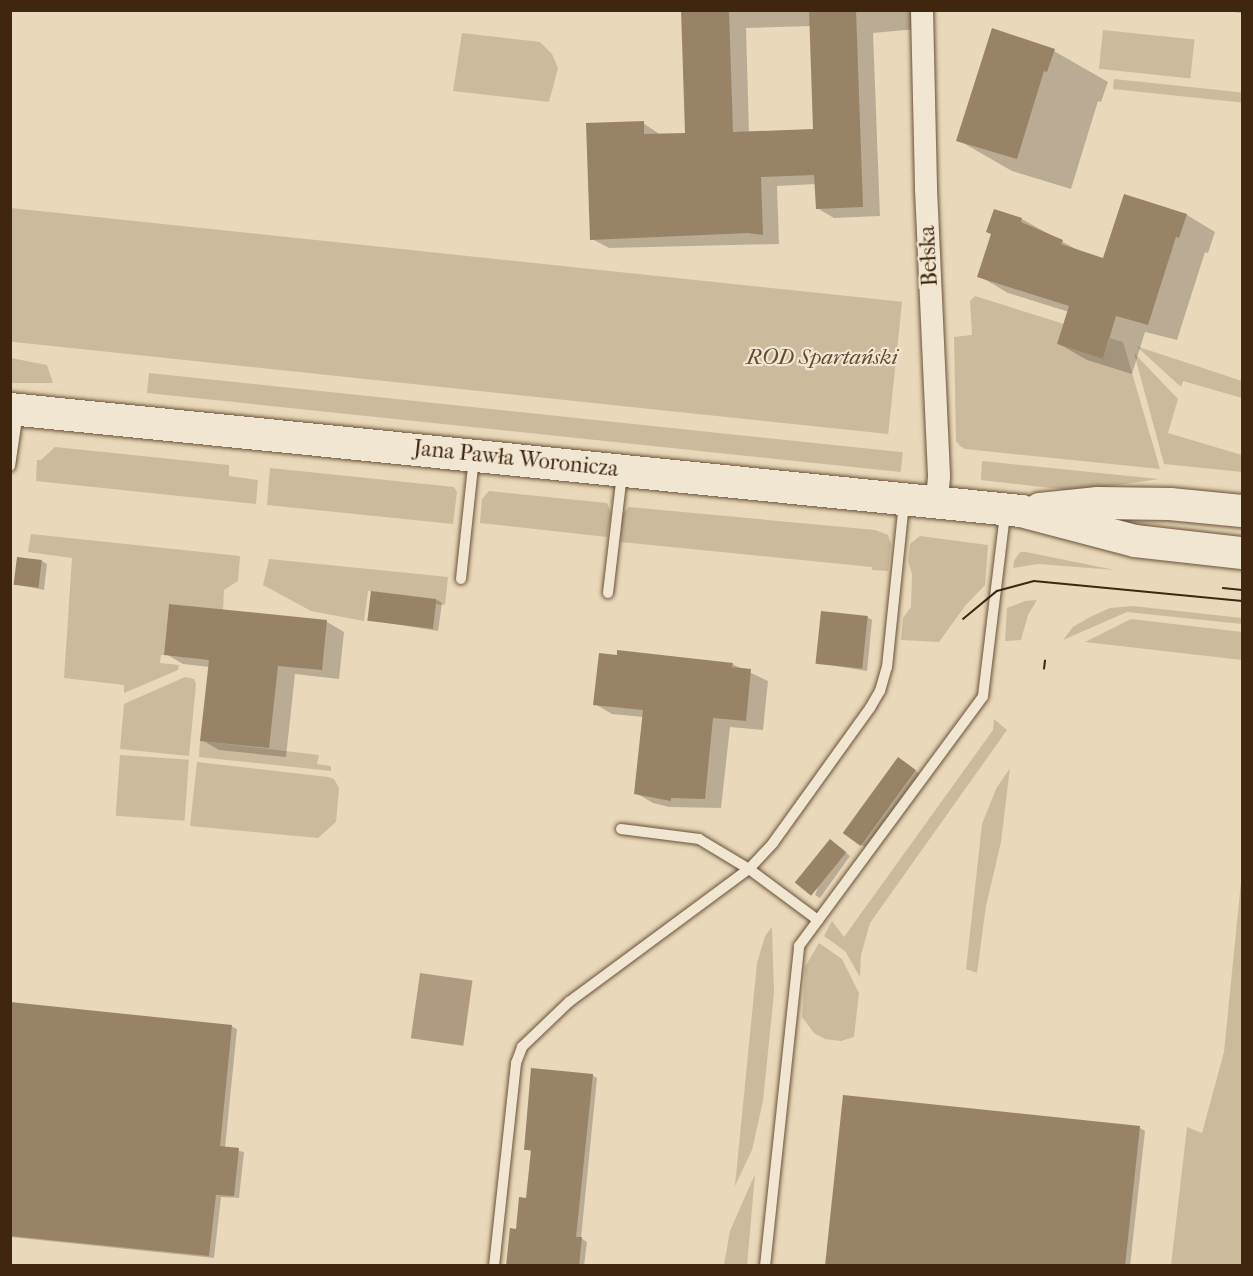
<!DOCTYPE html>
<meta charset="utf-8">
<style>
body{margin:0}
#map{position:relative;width:1253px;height:1276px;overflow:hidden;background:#e9d8ba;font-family:"IM FELL French Canon",serif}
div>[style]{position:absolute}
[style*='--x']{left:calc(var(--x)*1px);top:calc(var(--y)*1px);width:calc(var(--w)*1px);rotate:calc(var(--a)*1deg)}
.green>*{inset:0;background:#ccba9d;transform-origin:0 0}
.water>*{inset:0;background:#b09b80;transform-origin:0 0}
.shadow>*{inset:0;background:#0003}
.building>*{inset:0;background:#988367;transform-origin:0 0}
.roads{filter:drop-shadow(0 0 2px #6a5239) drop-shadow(0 0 2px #6a5239)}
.lane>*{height:10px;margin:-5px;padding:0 5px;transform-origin:5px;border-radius:5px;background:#f1e6d2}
.street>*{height:22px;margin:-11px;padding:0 11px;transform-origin:11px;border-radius:11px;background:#f1e6d2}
.secondary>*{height:32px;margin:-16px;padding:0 16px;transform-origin:16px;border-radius:16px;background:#f1e6d2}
.tram>*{height:1.5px;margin:-0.75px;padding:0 0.75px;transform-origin:0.75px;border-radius:0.75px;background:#40260e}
span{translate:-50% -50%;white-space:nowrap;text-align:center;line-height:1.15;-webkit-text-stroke:4.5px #f1e6d2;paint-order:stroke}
.street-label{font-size:22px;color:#40260e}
.park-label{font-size:22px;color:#634b32;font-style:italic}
.frame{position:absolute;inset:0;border:12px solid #40260e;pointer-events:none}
</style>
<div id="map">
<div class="green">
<i style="left:1103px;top:30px;width:92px;height:39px;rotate:6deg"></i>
<i style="clip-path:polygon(462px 33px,540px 42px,552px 54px,558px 68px,549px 102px,453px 91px)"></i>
<i style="left:1114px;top:79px;width:129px;height:10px;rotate:6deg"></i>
<i style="left:11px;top:208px;width:896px;height:133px;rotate:6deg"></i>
<i style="clip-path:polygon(975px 296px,1064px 324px,1058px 344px,1103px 359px,1110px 338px,1123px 342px,1160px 469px,965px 449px,960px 446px,956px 441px,954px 337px,972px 335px,970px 301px)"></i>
<i style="clip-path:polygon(1136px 346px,1242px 381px,1242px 398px,1183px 381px,1181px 387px)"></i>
<i style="clip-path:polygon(1134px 353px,1178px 399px,1168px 433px,1242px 455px,1242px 472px,1164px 464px)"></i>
<i style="clip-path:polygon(11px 358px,47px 365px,53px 383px,11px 383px)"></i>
<i style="left:149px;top:373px;width:758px;height:20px;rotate:6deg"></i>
<i style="clip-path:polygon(55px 447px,229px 465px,229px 476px,258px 480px,256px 504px,36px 481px,37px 460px,41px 460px)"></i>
<i style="clip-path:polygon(982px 461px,1159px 479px,1078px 491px,981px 480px)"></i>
<i style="clip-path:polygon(270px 468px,454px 487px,457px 492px,453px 524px,267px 505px)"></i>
<i style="clip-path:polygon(489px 491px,607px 503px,611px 513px,607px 537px,480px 523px,482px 499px)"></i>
<i style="clip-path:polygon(629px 507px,875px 530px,888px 535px,891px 544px,888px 571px,872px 570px,872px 567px,621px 542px,622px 514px)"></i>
<i style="clip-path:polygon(31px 534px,240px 556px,238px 581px,224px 590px,223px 610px,169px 604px,164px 655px,161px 655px,160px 663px,179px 665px,178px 670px,124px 693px,124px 685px,64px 678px,72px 558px,28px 552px)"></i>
<i style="clip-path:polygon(920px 536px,988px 545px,985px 585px,965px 606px,939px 642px,901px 640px,903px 618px,911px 607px,912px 574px,908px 562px,910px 544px)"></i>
<i style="clip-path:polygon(1020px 552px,1026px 552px,1115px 570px,1038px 564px,1013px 568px,1014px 561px)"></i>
<i style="clip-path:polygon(269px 559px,448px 577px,445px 605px,436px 604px,437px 599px,368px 591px,364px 621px,311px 611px,263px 585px)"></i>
<i style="clip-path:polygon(1037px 600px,1028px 615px,1021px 640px,1005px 641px,1007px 608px,1025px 601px)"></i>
<i style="clip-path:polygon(1133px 606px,1242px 618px,1242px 624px,1127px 612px,1063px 640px,1073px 627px,1090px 617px,1110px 608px)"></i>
<i style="clip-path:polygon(1131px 619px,1242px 632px,1242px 660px,1085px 642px)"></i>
<i style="clip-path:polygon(185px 677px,194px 679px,196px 684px,189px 756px,120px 749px,124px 704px)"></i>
<i style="clip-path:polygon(994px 719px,1007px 730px,870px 923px,861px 955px,860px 977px,845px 951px,824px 936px,832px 921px,844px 937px,993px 730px)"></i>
<i style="clip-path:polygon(200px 741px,319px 755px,317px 764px,331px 766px,331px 771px,199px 757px)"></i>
<i style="left:120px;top:755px;width:69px;height:61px;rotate:4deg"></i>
<i style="clip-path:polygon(197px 762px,328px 777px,334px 779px,339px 788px,336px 822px,318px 838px,190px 826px)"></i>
<i style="clip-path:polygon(1010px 768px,1001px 842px,986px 906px,977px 973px,966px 969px,982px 824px,996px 789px)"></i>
<i style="clip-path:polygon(1242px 872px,1242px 1265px,1171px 1265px,1187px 1127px,1202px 1133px,1224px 1052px)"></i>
<i style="clip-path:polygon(772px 927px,774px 993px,763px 1101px,752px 1150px,735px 1186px,757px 963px,765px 936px)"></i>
<i style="clip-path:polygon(819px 943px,842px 959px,859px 993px,854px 1037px,841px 1041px,825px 1039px,814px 1033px,802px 1017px,805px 967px)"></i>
<i style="clip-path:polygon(755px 1174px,747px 1265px,724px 1265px,730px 1231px)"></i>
</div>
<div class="water">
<i style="left:420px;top:973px;width:53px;height:66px;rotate:8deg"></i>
</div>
<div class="shadow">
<i style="clip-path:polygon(evenodd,682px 10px,909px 10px,916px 14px,917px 29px,873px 33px,880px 216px,834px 218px,817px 208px,816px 184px,777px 186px,779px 244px,609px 248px,592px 239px,643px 123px,661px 135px,686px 134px,682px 10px,811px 26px,815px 131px,749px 133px,746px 28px,811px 26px)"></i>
<i style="clip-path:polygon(1220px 10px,1242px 10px,1242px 13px)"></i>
<i style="clip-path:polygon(1054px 51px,1108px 82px,1101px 102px,1098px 101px,1071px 189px,1012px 171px,958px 140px)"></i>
<i style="clip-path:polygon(1125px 195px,1187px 215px,1215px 232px,1208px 253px,1205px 252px,1177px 340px,1145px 332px,1132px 374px,1087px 360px,1059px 344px,1069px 312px,1008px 293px,979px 276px,992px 234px,995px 211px,1022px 219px,1081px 252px,1104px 259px)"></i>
<i style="clip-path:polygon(42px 561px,47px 564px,44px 590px,15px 584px)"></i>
<i style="clip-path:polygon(437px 600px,442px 603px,438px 631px,369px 620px)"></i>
<i style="clip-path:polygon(867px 617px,872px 620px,867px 671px,817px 663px)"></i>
<i style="clip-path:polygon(327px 622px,344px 632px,339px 679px,295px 674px,286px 757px,219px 750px,202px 740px,210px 667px,183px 664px,166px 654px)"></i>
<i style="clip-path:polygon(732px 664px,768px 681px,763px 730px,730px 727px,721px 808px,669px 807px,653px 803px,636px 793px,644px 717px,612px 714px,595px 704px)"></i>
<i style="clip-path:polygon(903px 761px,920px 774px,865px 847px,860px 844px)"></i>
<i style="clip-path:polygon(835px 844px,850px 856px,820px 898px,815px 895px)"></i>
<i style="clip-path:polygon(10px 1003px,231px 1026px,237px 1029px,225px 1148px,244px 1152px,239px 1198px,221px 1197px,214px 1258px,10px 1237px)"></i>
<i style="clip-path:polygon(592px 1075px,597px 1078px,581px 1238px,587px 1242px,584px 1266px,510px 1266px,517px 1230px,528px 1199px,532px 1152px,525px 1149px)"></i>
<i style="clip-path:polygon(1140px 1128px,1145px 1131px,1130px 1266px,827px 1266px)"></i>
</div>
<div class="building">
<i style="clip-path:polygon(681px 10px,729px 10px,733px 132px,813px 129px,809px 10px,856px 10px,863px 207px,816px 209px,814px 175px,761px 177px,763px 235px,748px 233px,590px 240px,586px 123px,644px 121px,644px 134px,685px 133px)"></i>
<i style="clip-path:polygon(992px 28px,1055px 49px,1047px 72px,1044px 71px,1017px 159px,956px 141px)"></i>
<i style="clip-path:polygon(1124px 194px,1187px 214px,1179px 238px,1176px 237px,1148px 325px,1116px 316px,1103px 359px,1057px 344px,1069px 306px,977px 277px,991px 234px,986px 232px,994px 209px,1022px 218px,1021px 222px,1063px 240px,1061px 244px,1103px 258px)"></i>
<i style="left:17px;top:557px;width:25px;height:28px;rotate:7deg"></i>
<i style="left:371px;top:591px;width:66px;height:30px;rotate:7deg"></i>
<i style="clip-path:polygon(169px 604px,327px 620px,322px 670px,278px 666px,269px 748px,200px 741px,209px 660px,164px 655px)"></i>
<i style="left:821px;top:611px;width:47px;height:53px;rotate:6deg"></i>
<i style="clip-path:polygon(617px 650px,733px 663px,732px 667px,751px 669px,746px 721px,713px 718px,705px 799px,671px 798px,671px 801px,634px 794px,643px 710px,593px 705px,599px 653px,617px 655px)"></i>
<i style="left:898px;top:757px;width:22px;height:94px;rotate:36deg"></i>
<i style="left:830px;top:839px;width:21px;height:56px;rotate:39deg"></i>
<i style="clip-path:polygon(10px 1002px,232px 1025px,220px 1146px,239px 1148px,234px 1196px,216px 1195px,209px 1256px,10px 1236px)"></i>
<i style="clip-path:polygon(531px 1068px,593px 1074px,576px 1237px,582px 1237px,579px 1266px,506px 1266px,510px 1228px,516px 1229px,519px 1197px,526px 1198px,531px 1150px,524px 1150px)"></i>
<i style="clip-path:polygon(843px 1095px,1140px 1126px,1125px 1266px,825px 1266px)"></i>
</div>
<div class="roads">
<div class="lane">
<i style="--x:10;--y:466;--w:55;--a:-81.6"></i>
<i style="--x:461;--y:579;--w:123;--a:-83.9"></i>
<i style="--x:608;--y:593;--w:120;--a:-83.3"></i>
<i style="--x:621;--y:829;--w:79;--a:7.3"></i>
<i style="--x:699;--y:839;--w:58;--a:31"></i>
<i style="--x:749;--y:869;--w:86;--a:36.5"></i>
<i style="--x:494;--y:1266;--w:204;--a:-83.8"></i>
<i style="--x:516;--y:1063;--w:17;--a:-69"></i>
<i style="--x:522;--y:1047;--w:65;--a:-43.8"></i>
<i style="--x:569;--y:1002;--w:224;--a:-36.5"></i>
<i style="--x:749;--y:869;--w:35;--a:-47"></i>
<i style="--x:773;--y:843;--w:166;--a:-54.3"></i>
<i style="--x:870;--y:708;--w:20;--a:-60"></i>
<i style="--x:880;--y:691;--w:25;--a:-74"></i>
<i style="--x:887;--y:667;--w:166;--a:-84.1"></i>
<i style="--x:765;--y:1266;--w:322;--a:-83.9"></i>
<i style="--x:799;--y:946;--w:310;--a:-53.6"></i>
<i style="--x:983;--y:696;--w:184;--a:-83.1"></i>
</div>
<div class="street">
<i style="--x:922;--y:10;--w:179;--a:88.7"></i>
<i style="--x:926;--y:189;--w:288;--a:87.4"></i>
<i style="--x:939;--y:477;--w:25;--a:95"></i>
</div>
<div class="secondary">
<i style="--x:10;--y:409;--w:1016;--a:5.76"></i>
<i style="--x:1021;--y:511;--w:118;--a:14.7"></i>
<i style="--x:1135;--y:541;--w:108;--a:6.4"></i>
<i style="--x:1040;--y:509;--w:58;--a:-5.9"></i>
<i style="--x:1098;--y:503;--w:72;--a:0.8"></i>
<i style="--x:1170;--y:504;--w:72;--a:5.6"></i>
</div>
</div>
<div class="tram">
<i style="--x:1223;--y:588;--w:19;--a:6"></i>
<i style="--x:963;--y:619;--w:44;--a:-39.5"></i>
<i style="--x:997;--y:591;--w:38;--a:-15"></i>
<i style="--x:1034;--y:581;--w:209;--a:5.5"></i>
<i style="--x:1044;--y:669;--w:8;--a:-83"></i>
</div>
<div class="street-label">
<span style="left:929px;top:256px;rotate:-93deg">Bełska</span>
<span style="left:516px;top:459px;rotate:6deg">Jana Pawła Woronicza</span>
</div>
<div class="park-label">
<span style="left:822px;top:358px">ROD Spartański</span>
</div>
<div class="frame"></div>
</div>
